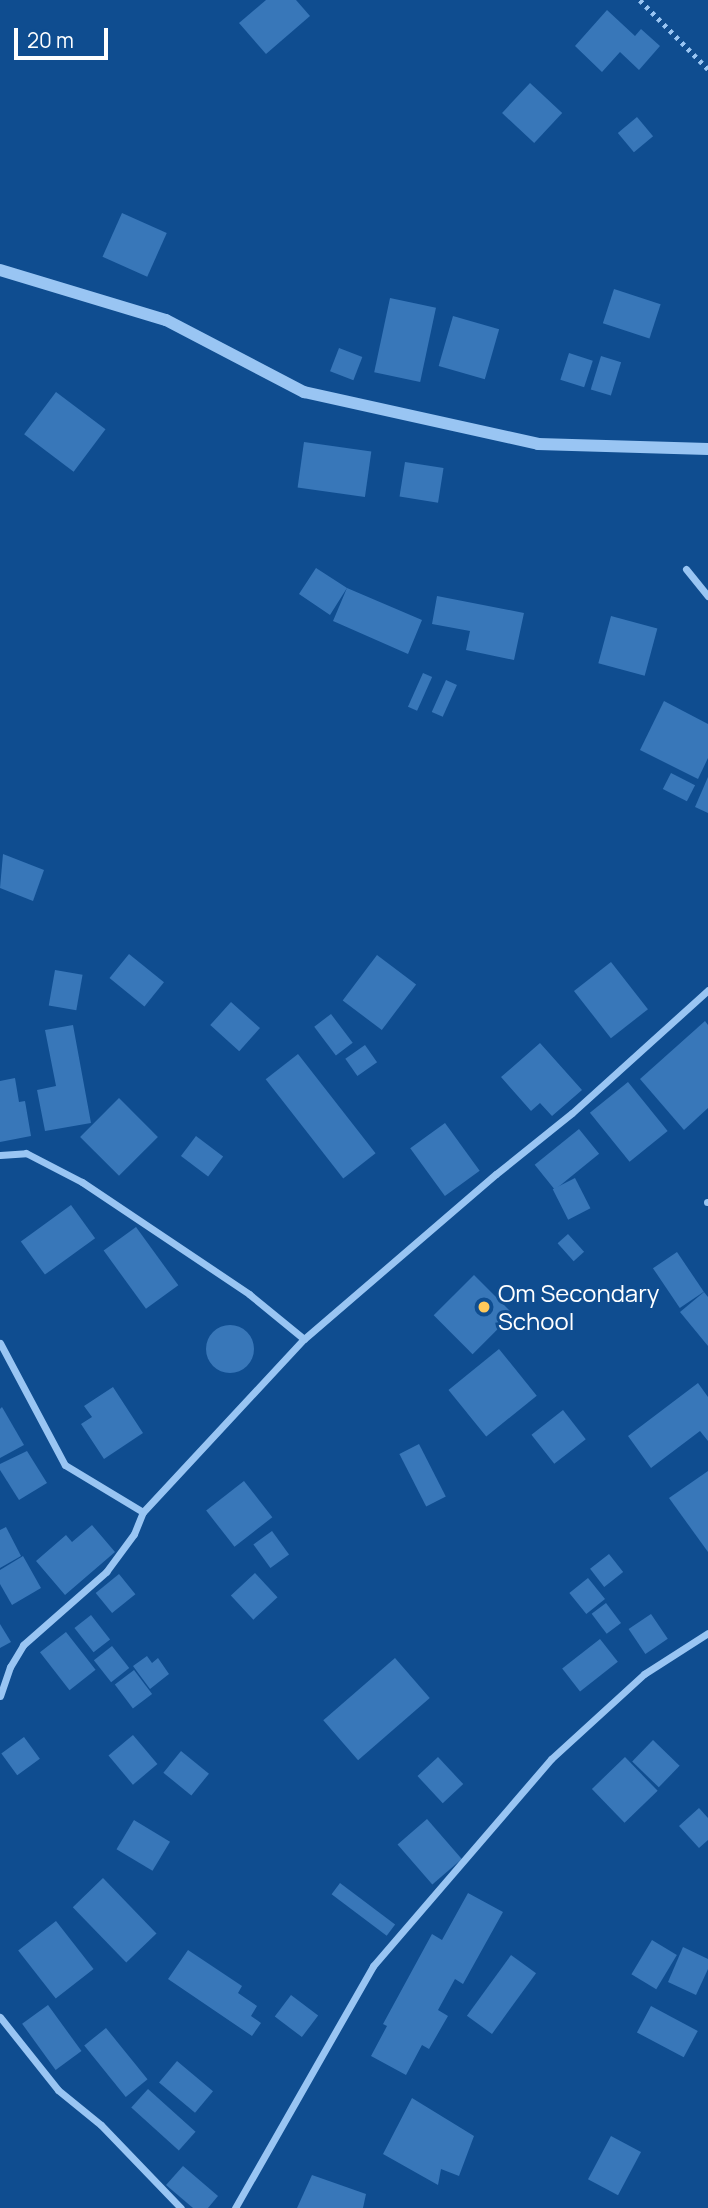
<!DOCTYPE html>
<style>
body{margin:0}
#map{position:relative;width:708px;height:2208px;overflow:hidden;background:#0f4d90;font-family:Manrope,sans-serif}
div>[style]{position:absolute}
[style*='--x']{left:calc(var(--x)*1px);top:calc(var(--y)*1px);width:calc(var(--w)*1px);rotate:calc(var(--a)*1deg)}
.building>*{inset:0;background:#3877b9;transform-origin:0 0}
.round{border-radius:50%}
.path>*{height:4.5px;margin-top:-2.25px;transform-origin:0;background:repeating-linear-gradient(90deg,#99c5f3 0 3.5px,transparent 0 8.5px)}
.minor>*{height:7px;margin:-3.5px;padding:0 3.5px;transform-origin:3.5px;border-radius:3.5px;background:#99c5f3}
.tertiary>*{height:12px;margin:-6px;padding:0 6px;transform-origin:6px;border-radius:6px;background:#99c5f3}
.dots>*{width:19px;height:19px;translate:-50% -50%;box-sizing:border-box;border:4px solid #0f4d90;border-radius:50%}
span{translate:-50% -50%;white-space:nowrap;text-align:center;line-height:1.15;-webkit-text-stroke:6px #0f4d90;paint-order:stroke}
.poi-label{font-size:24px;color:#fff}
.left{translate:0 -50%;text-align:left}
.scale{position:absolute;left:14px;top:28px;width:94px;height:32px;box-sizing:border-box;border:4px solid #fff;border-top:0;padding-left:9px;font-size:21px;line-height:24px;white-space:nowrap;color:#fff;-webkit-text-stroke:5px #0f4d90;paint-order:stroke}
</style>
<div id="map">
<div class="building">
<i style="clip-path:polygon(266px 0,296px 0,310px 16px,266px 54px,239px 23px)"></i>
<i style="clip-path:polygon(607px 10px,635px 36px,641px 29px,660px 46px,639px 70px,620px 52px,602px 72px,575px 46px)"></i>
<i style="left:530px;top:83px;width:44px;height:41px;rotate:43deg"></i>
<i style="left:637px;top:117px;width:25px;height:25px;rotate:50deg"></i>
<i style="left:122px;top:213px;width:49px;height:48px;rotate:24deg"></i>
<i style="left:614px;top:289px;width:49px;height:36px;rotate:18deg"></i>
<i style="left:390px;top:298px;width:47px;height:76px;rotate:12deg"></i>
<i style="left:453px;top:316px;width:48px;height:52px;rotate:16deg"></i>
<i style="left:339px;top:348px;width:25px;height:25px;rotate:21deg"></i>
<i style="left:569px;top:353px;width:25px;height:28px;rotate:18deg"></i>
<i style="left:601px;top:356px;width:21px;height:35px;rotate:17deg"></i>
<i style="left:56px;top:392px;width:62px;height:53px;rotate:37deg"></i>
<i style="left:304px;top:442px;width:68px;height:46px;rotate:8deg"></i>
<i style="left:405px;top:462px;width:39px;height:35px;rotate:9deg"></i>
<i style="clip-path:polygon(316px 568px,347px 588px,422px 620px,408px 654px,333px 621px,347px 588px,330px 615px,299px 594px)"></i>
<i style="clip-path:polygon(437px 596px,524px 613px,514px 660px,466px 650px,470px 631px,432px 624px)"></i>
<i style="left:611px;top:616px;width:48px;height:49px;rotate:15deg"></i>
<i style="left:423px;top:673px;width:10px;height:37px;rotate:24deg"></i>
<i style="left:446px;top:680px;width:12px;height:35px;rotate:24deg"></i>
<i style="clip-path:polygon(664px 701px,708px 724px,708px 758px,698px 779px,640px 750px)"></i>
<i style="left:671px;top:773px;width:27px;height:18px;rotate:27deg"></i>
<i style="clip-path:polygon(708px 777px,708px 813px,695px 807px)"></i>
<i style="clip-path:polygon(3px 854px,44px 870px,33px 901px,0 888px)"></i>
<i style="left:129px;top:954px;width:45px;height:31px;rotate:39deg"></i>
<i style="left:377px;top:955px;width:49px;height:57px;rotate:37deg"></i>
<i style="left:611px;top:962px;width:60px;height:47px;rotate:52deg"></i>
<i style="left:55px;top:970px;width:28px;height:36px;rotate:10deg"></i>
<i style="left:231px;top:1002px;width:39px;height:31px;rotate:42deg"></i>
<i style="left:331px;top:1014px;width:36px;height:21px;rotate:53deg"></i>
<i style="clip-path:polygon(705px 1021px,708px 1025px,708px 1108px,684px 1130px,640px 1079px)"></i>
<i style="clip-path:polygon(73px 1025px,91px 1123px,45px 1131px,37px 1090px,56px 1086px,45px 1030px)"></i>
<i style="clip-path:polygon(540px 1043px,582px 1090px,552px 1116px,540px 1103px,531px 1111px,501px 1077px)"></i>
<i style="left:365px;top:1045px;width:21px;height:24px;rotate:55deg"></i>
<i style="left:298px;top:1054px;width:126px;height:41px;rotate:52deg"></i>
<i style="clip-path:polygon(15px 1078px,19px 1102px,25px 1101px,31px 1136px,0 1142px,0 1081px)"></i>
<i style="left:628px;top:1082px;width:63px;height:49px;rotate:51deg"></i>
<i style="left:119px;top:1098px;width:55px;height:55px;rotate:45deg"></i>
<i style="left:445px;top:1123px;width:59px;height:43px;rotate:54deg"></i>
<i style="left:579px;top:1129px;width:32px;height:57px;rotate:51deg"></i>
<i style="left:196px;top:1136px;width:34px;height:25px;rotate:37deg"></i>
<i style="left:575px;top:1178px;width:34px;height:25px;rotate:63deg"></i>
<i style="left:71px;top:1205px;width:41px;height:62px;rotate:54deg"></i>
<i style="left:136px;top:1227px;width:72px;height:40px;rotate:54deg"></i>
<i style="left:568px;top:1234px;width:24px;height:14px;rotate:48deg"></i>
<i style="left:677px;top:1252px;width:48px;height:29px;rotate:56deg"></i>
<i style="left:474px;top:1275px;width:55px;height:57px;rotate:45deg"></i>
<i style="clip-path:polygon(704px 1292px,708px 1297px,708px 1346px,680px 1312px)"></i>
<i class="round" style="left:206px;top:1325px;width:48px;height:48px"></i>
<i style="left:499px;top:1349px;width:60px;height:65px;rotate:51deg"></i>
<i style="clip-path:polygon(698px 1383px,708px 1397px,708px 1441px,700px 1431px,651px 1468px,628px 1436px)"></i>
<i style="clip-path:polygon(113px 1387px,143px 1433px,104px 1459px,81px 1424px,92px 1417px,84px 1406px)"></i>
<i style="clip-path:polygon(2px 1407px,24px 1445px,0 1458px,0 1409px)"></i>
<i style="left:563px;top:1410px;width:37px;height:40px;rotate:52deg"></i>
<i style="left:419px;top:1444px;width:59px;height:22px;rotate:63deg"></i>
<i style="clip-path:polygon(27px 1451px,47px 1483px,19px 1500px,0 1470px,0 1464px)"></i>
<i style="clip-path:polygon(708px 1471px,708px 1552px,669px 1498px)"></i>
<i style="left:244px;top:1481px;width:46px;height:48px;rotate:52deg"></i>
<i style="clip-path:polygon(92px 1525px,115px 1552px,65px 1595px,36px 1561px,66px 1535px,72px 1542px)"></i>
<i style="clip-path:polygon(6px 1527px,21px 1556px,0 1568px,0 1530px)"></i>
<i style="left:272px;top:1531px;width:29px;height:23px;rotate:54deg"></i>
<i style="left:609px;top:1554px;width:23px;height:24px;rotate:52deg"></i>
<i style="clip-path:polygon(23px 1556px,41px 1588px,12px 1605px,0 1584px,0 1570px)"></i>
<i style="left:255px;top:1573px;width:33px;height:33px;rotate:47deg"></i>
<i style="left:119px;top:1574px;width:26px;height:30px;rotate:51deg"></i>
<i style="left:588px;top:1578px;width:27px;height:24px;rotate:51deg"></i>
<i style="left:606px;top:1603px;width:25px;height:18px;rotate:53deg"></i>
<i style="left:651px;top:1614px;width:30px;height:27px;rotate:56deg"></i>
<i style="left:91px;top:1615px;width:31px;height:21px;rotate:52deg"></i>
<i style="clip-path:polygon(0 1624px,11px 1642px,0 1648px)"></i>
<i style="left:66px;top:1632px;width:48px;height:33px;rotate:52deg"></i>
<i style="left:600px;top:1639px;width:29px;height:48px;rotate:52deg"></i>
<i style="left:112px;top:1646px;width:28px;height:23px;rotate:52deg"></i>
<i style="clip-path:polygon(147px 1656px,152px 1663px,158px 1658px,169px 1674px,150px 1689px,133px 1666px)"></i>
<i style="left:395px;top:1658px;width:53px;height:95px;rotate:49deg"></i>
<i style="left:134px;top:1670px;width:30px;height:24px;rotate:53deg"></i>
<i style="left:133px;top:1735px;width:38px;height:32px;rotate:50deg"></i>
<i style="left:24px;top:1737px;width:27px;height:28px;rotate:54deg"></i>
<i style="left:653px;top:1740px;width:37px;height:30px;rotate:44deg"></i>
<i style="left:181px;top:1751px;width:36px;height:28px;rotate:39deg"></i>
<i style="left:438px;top:1757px;width:37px;height:28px;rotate:47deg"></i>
<i style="left:625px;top:1757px;width:47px;height:46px;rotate:46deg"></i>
<i style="clip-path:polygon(699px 1808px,708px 1818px,708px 1840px,699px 1848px,679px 1826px)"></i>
<i style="left:427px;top:1819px;width:53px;height:39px;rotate:49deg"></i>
<i style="left:134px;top:1820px;width:42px;height:34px;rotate:31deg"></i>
<i style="left:103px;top:1878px;width:77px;height:42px;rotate:46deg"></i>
<i style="left:340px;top:1883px;width:69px;height:14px;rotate:37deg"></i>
<i style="clip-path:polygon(468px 1893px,503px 1912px,463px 1984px,455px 1979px,438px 2010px,448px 2016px,429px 2049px,422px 2045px,406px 2075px,371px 2056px,387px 2026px,383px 2024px,432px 1934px,442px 1940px)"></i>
<i style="left:56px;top:1921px;width:61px;height:48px;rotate:52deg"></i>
<i style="left:652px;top:1940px;width:29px;height:40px;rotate:31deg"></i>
<i style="clip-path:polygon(683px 1947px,708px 1959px,708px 1969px,696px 1995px,668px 1982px)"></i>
<i style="clip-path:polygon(188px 1950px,242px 1986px,238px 1993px,257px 2006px,251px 2016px,261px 2023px,252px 2036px,168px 1979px)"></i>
<i style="left:511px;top:1955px;width:31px;height:75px;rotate:36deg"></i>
<i style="left:291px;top:1995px;width:34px;height:27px;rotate:37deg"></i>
<i style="left:48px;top:2005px;width:57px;height:32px;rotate:54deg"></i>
<i style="left:651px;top:2006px;width:53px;height:30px;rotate:28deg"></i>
<i style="left:106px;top:2028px;width:66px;height:28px;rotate:51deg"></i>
<i style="left:177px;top:2061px;width:47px;height:28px;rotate:40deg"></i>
<i style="left:148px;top:2089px;width:64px;height:25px;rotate:42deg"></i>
<i style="clip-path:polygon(412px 2098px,474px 2136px,459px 2176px,441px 2169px,438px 2185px,383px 2154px)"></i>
<i style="left:611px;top:2136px;width:34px;height:49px;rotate:28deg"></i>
<i style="clip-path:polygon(183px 2166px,218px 2196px,208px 2208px,193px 2208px,166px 2185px)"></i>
<i style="clip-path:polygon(312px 2175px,366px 2194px,363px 2208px,297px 2208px)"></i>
</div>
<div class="path">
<i style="--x:640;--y:0;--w:97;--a:45.4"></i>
</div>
<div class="minor">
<i style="--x:686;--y:569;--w:35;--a:51"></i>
<i style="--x:0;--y:1155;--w:26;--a:-4"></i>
<i style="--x:26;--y:1153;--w:63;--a:27.4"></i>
<i style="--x:82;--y:1182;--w:201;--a:33.8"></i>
<i style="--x:249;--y:1294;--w:71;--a:39.3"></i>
<i style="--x:707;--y:1202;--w:1;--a:0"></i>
<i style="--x:0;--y:1343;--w:138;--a:62"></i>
<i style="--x:65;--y:1465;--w:91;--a:31.1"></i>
<i style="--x:0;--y:1696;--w:31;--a:-71"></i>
<i style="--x:10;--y:1667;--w:26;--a:-59"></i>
<i style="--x:23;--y:1645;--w:111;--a:-41.3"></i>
<i style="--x:106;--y:1572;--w:47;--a:-53.6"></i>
<i style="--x:134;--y:1534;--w:24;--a:-68"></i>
<i style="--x:143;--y:1512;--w:236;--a:-47.1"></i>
<i style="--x:304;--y:1339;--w:253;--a:-40.7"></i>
<i style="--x:496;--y:1174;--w:97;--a:-38.8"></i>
<i style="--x:572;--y:1113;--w:183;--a:-42.1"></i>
<i style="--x:0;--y:2017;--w:93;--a:51.5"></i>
<i style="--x:58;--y:2090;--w:55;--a:39.1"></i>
<i style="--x:101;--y:2125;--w:115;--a:46.1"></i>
<i style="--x:235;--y:2208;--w:279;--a:-60.3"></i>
<i style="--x:373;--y:1966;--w:273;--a:-49.3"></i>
<i style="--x:551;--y:1759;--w:126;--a:-42.4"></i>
<i style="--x:644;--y:1674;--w:76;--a:-32.6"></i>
</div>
<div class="tertiary">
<i style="--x:0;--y:270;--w:173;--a:16.8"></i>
<i style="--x:166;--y:320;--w:156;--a:27.6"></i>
<i style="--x:304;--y:392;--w:240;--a:12.5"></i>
<i style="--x:538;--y:444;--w:170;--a:1.7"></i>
</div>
<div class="dots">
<i style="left:484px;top:1307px;background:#ffc95b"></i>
</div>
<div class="poi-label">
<span class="left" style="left:498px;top:1307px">Om Secondary<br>School</span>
</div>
<div class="scale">20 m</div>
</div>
